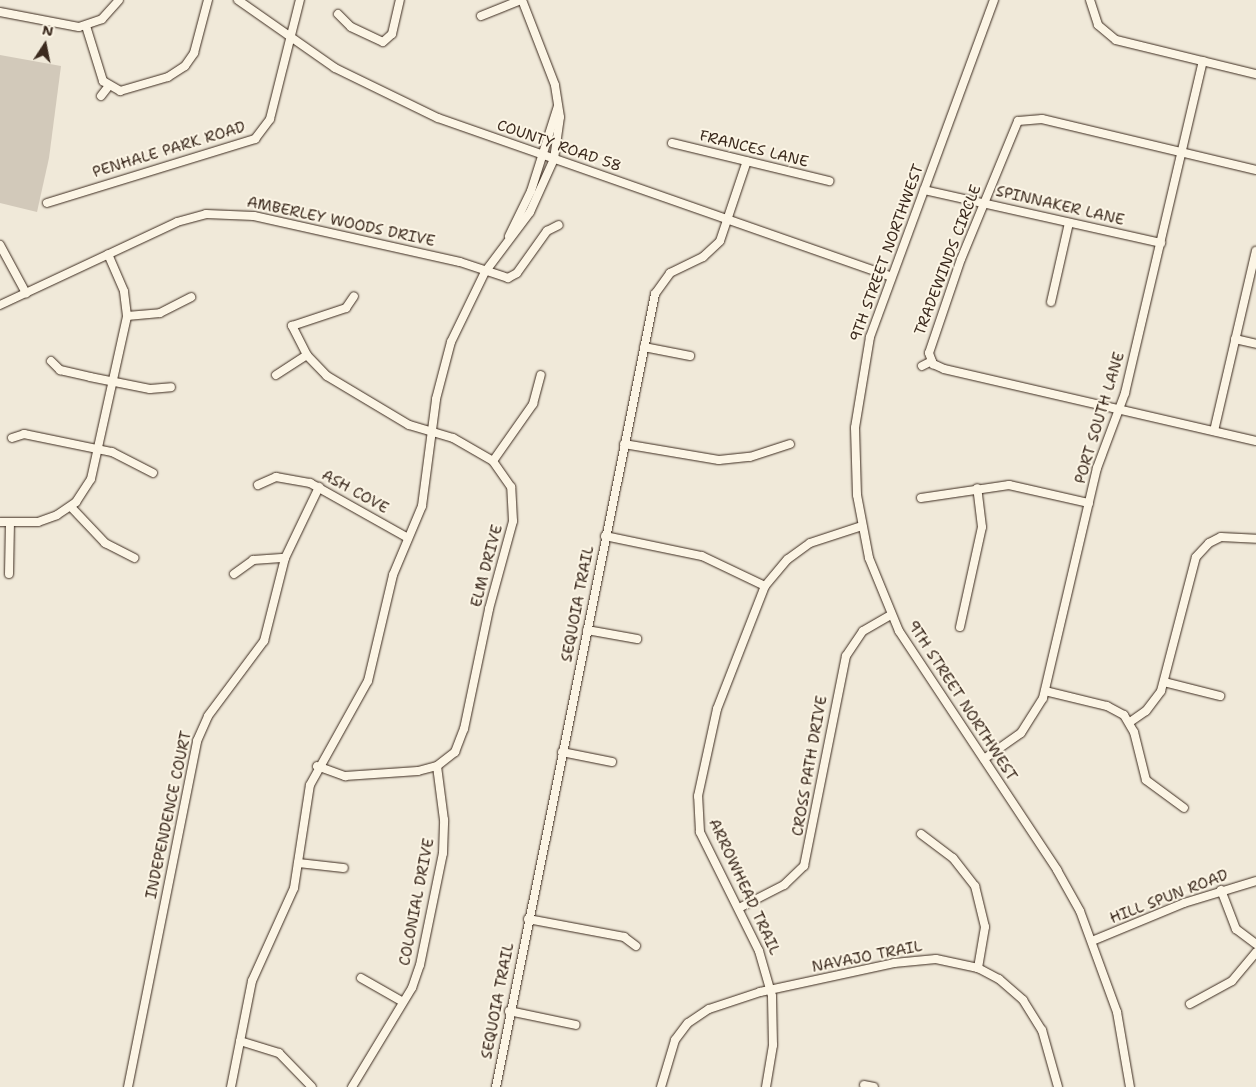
<!DOCTYPE html>
<style>
body{margin:0}
#map{position:relative;width:1256px;height:1087px;overflow:hidden;background:#f0e9d9;font-family:"Shantell Sans",sans-serif}
div>[style]{position:absolute}
[style*='--x']{left:calc(var(--x)*1px);top:calc(var(--y)*1px);width:calc(var(--w)*1px);rotate:calc(var(--a)*1deg)}
.green>*{inset:0;background:#d2c9ba}
.roads{filter:drop-shadow(0 0 1px #3b2a1e) drop-shadow(0 0 1px #3b2a1e)}
.minor>*{height:8px;margin:-4px;padding:0 4px;transform-origin:4px;border-radius:4px;background:#fcf5e5}
span{translate:-50% -50%;white-space:nowrap;text-align:center;line-height:1.15;-webkit-text-stroke:4px #fcf5e5;paint-order:stroke}
.street-label{font-size:15px;color:#3b2a1e}
.north{position:absolute;left:20px;top:20px;width:50px;height:50px;-webkit-text-stroke:4px #fcf5e5;paint-order:stroke;rotate:11deg;font-size:14px;font-weight:700;line-height:20px;text-align:center;color:#3b2a1e}
.north::after{content:'';display:block;margin:auto;width:18px;height:22px;background:#3b2a1e;clip-path:polygon(50% 0,100% 100%,50% 72%,0 100%)}
</style>
<div id="map">
<div class="green">
<i style="clip-path:polygon(0 55px,61px 66px,49px 158px,37px 212px,0 203px)"></i>
</div>
<div class="roads">
<div class="minor">
<i style="--x:238;--y:0;--w:118;--a:35"></i>
<i style="--x:335;--y:68;--w:114;--a:25.9"></i>
<i style="--x:438;--y:118;--w:480;--a:19.3"></i>
<i style="--x:994;--y:0;--w:359;--a:110.2"></i>
<i style="--x:870;--y:337;--w:92;--a:99.4"></i>
<i style="--x:855;--y:428;--w:67;--a:88.3"></i>
<i style="--x:857;--y:495;--w:64;--a:79.2"></i>
<i style="--x:869;--y:558;--w:79;--a:67.7"></i>
<i style="--x:899;--y:631;--w:287;--a:56.5"></i>
<i style="--x:1057;--y:870;--w:47;--a:60.7"></i>
<i style="--x:1080;--y:911;--w:108;--a:69.9"></i>
<i style="--x:1117;--y:1012;--w:76;--a:80.2"></i>
<i style="--x:1090;--y:0;--w:26;--a:72"></i>
<i style="--x:1098;--y:25;--w:23;--a:40"></i>
<i style="--x:1116;--y:40;--w:144;--a:13.7"></i>
<i style="--x:0;--y:12;--w:80;--a:10.8"></i>
<i style="--x:79;--y:27;--w:24;--a:-19"></i>
<i style="--x:102;--y:19;--w:25;--a:-48"></i>
<i style="--x:338;--y:14;--w:18;--a:45"></i>
<i style="--x:351;--y:27;--w:35;--a:25"></i>
<i style="--x:383;--y:42;--w:12;--a:-42"></i>
<i style="--x:392;--y:34;--w:35;--a:-77"></i>
<i style="--x:481;--y:16;--w:43;--a:-21.8"></i>
<i style="--x:86;--y:26;--w:58;--a:72.8"></i>
<i style="--x:103;--y:81;--w:20;--a:30"></i>
<i style="--x:120;--y:91;--w:50;--a:-16.3"></i>
<i style="--x:168;--y:77;--w:20;--a:-33"></i>
<i style="--x:185;--y:66;--w:16;--a:-55"></i>
<i style="--x:194;--y:53;--w:55;--a:-75.2"></i>
<i style="--x:101;--y:96;--w:11;--a:-52"></i>
<i style="--x:672;--y:143;--w:162;--a:13.6"></i>
<i style="--x:1256;--y:170;--w:220;--a:-166.6"></i>
<i style="--x:1042;--y:119;--w:24;--a:175"></i>
<i style="--x:1018;--y:121;--w:149;--a:112.4"></i>
<i style="--x:961;--y:259;--w:99;--a:108.8"></i>
<i style="--x:929;--y:353;--w:12;--a:70"></i>
<i style="--x:933;--y:364;--w:12;--a:24"></i>
<i style="--x:944;--y:369;--w:320;--a:13"></i>
<i style="--x:924;--y:190;--w:243;--a:12.6"></i>
<i style="--x:47;--y:203;--w:218;--a:-17.1"></i>
<i style="--x:255;--y:139;--w:25;--a:-53"></i>
<i style="--x:270;--y:119;--w:123;--a:-75.9"></i>
<i style="--x:509;--y:236;--w:50;--a:-63.9"></i>
<i style="--x:531;--y:191;--w:89;--a:-72.4"></i>
<i style="--x:0;--y:245;--w:55;--a:61.6"></i>
<i style="--x:1051;--y:302;--w:81;--a:-77.2"></i>
<i style="--x:0;--y:305;--w:195;--a:-25.1"></i>
<i style="--x:177;--y:222;--w:30;--a:-15"></i>
<i style="--x:206;--y:214;--w:48;--a:2.4"></i>
<i style="--x:254;--y:216;--w:211;--a:12.6"></i>
<i style="--x:460;--y:262;--w:51;--a:18.4"></i>
<i style="--x:508;--y:278;--w:10;--a:-29"></i>
<i style="--x:517;--y:273;--w:52;--a:-54.5"></i>
<i style="--x:547;--y:231;--w:13;--a:-27"></i>
<i style="--x:127;--y:316;--w:33;--a:-5"></i>
<i style="--x:160;--y:313;--w:35;--a:-27"></i>
<i style="--x:1235;--y:339;--w:22;--a:13"></i>
<i style="--x:644;--y:347;--w:47;--a:11.1"></i>
<i style="--x:51;--y:361;--w:13;--a:45"></i>
<i style="--x:60;--y:370;--w:31;--a:13"></i>
<i style="--x:90;--y:377;--w:61;--a:11.3"></i>
<i style="--x:150;--y:389;--w:21;--a:-5"></i>
<i style="--x:922;--y:366;--w:11;--a:-27"></i>
<i style="--x:276;--y:375;--w:37;--a:-33"></i>
<i style="--x:1214;--y:431;--w:185;--a:-76.9"></i>
<i style="--x:12;--y:438;--w:13;--a:-18"></i>
<i style="--x:24;--y:434;--w:90;--a:11.6"></i>
<i style="--x:112;--y:452;--w:46;--a:27.1"></i>
<i style="--x:624;--y:444;--w:96;--a:9.6"></i>
<i style="--x:719;--y:460;--w:31;--a:-6"></i>
<i style="--x:750;--y:457;--w:42;--a:-18"></i>
<i style="--x:493;--y:461;--w:70;--a:-54.9"></i>
<i style="--x:533;--y:404;--w:30;--a:-75"></i>
<i style="--x:258;--y:485;--w:20;--a:-24"></i>
<i style="--x:276;--y:477;--w:35;--a:10"></i>
<i style="--x:310;--y:483;--w:112;--a:29.3"></i>
<i style="--x:921;--y:498;--w:89;--a:-8.4"></i>
<i style="--x:1009;--y:485;--w:82;--a:12.7"></i>
<i style="--x:71;--y:507;--w:50;--a:46.6"></i>
<i style="--x:105;--y:543;--w:33;--a:27"></i>
<i style="--x:0;--y:522;--w:38;--a:0"></i>
<i style="--x:38;--y:522;--w:20;--a:-20"></i>
<i style="--x:57;--y:515;--w:23;--a:-34"></i>
<i style="--x:76;--y:502;--w:27;--a:-57"></i>
<i style="--x:91;--y:479;--w:167;--a:-77.5"></i>
<i style="--x:127;--y:316;--w:25;--a:-97"></i>
<i style="--x:124;--y:291;--w:40;--a:-113.4"></i>
<i style="--x:605;--y:536;--w:99;--a:11.7"></i>
<i style="--x:702;--y:556;--w:70;--a:25.5"></i>
<i style="--x:9;--y:574;--w:51;--a:-88.9"></i>
<i style="--x:234;--y:574;--w:24;--a:-36"></i>
<i style="--x:253;--y:560;--w:32;--a:-4"></i>
<i style="--x:960;--y:627;--w:102;--a:-77.6"></i>
<i style="--x:982;--y:527;--w:39;--a:-97"></i>
<i style="--x:587;--y:630;--w:51;--a:10.2"></i>
<i style="--x:1164;--y:682;--w:58;--a:14"></i>
<i style="--x:1045;--y:691;--w:64;--a:13.6"></i>
<i style="--x:1107;--y:706;--w:19;--a:28"></i>
<i style="--x:1124;--y:715;--w:20;--a:60"></i>
<i style="--x:1134;--y:732;--w:49;--a:76"></i>
<i style="--x:1146;--y:780;--w:47;--a:36.4"></i>
<i style="--x:1130;--y:722;--w:19;--a:-35"></i>
<i style="--x:1146;--y:711;--w:25;--a:-53"></i>
<i style="--x:1161;--y:691;--w:138;--a:-75.4"></i>
<i style="--x:1196;--y:557;--w:19;--a:-47"></i>
<i style="--x:1209;--y:543;--w:13;--a:-27"></i>
<i style="--x:1221;--y:537;--w:35;--a:3"></i>
<i style="--x:562;--y:752;--w:51;--a:11.3"></i>
<i style="--x:984;--y:759;--w:45;--a:-35.1"></i>
<i style="--x:1021;--y:733;--w:41;--a:-57.8"></i>
<i style="--x:1043;--y:698;--w:236;--a:-76.8"></i>
<i style="--x:1097;--y:468;--w:80;--a:-69.5"></i>
<i style="--x:1125;--y:393;--w:341;--a:-76.8"></i>
<i style="--x:317;--y:766;--w:30;--a:20"></i>
<i style="--x:345;--y:776;--w:73;--a:-3.9"></i>
<i style="--x:418;--y:771;--w:20;--a:-15"></i>
<i style="--x:437;--y:766;--w:23;--a:-38"></i>
<i style="--x:455;--y:752;--w:25;--a:-69"></i>
<i style="--x:464;--y:729;--w:123;--a:-78.2"></i>
<i style="--x:489;--y:609;--w:91;--a:-74.7"></i>
<i style="--x:513;--y:521;--w:34;--a:-93"></i>
<i style="--x:511;--y:487;--w:32;--a:-125"></i>
<i style="--x:493;--y:461;--w:46;--a:-150.1"></i>
<i style="--x:453;--y:438;--w:46;--a:-163.5"></i>
<i style="--x:409;--y:425;--w:96;--a:-149.1"></i>
<i style="--x:327;--y:376;--w:29;--a:-134"></i>
<i style="--x:307;--y:355;--w:33;--a:-117"></i>
<i style="--x:292;--y:326;--w:57;--a:-18.4"></i>
<i style="--x:346;--y:308;--w:14;--a:-56"></i>
<i style="--x:921;--y:834;--w:40;--a:37"></i>
<i style="--x:953;--y:858;--w:36;--a:52"></i>
<i style="--x:975;--y:886;--w:42;--a:76.3"></i>
<i style="--x:985;--y:927;--w:42;--a:99.7"></i>
<i style="--x:298;--y:863;--w:46;--a:6.2"></i>
<i style="--x:1221;--y:890;--w:42;--a:69"></i>
<i style="--x:1236;--y:929;--w:25;--a:37"></i>
<i style="--x:739;--y:908;--w:51;--a:-27.1"></i>
<i style="--x:784;--y:885;--w:28;--a:-44"></i>
<i style="--x:804;--y:866;--w:214;--a:-78.7"></i>
<i style="--x:846;--y:656;--w:30;--a:-56"></i>
<i style="--x:863;--y:631;--w:32;--a:-30"></i>
<i style="--x:528;--y:919;--w:98;--a:10.6"></i>
<i style="--x:624;--y:937;--w:15;--a:37"></i>
<i style="--x:1092;--y:941;--w:100;--a:-22.4"></i>
<i style="--x:1184;--y:903;--w:75;--a:-17"></i>
<i style="--x:361;--y:978;--w:48;--a:29.7"></i>
<i style="--x:1190;--y:1004;--w:48;--a:-28.7"></i>
<i style="--x:1232;--y:981;--w:38;--a:-50"></i>
<i style="--x:509;--y:1011;--w:68;--a:11.8"></i>
<i style="--x:240;--y:1041;--w:41;--a:17.1"></i>
<i style="--x:279;--y:1053;--w:47;--a:45.9"></i>
<i style="--x:864;--y:1085;--w:10;--a:11"></i>
<i style="--x:128;--y:1087;--w:353;--a:-78.7"></i>
<i style="--x:197;--y:741;--w:27;--a:-66"></i>
<i style="--x:208;--y:716;--w:94;--a:-53.3"></i>
<i style="--x:264;--y:641;--w:86;--a:-75.8"></i>
<i style="--x:285;--y:558;--w:79;--a:-64.4"></i>
<i style="--x:231;--y:1087;--w:108;--a:-78.8"></i>
<i style="--x:252;--y:981;--w:102;--a:-65.7"></i>
<i style="--x:294;--y:888;--w:104;--a:-81.2"></i>
<i style="--x:310;--y:785;--w:119;--a:-60.9"></i>
<i style="--x:368;--y:681;--w:109;--a:-76.7"></i>
<i style="--x:393;--y:575;--w:75;--a:-67.2"></i>
<i style="--x:422;--y:506;--w:108;--a:-82.5"></i>
<i style="--x:436;--y:399;--w:59;--a:-75.3"></i>
<i style="--x:451;--y:342;--w:78;--a:-64.1"></i>
<i style="--x:485;--y:272;--w:75;--a:-53.1"></i>
<i style="--x:530;--y:212;--w:58;--a:-65.6"></i>
<i style="--x:554;--y:159;--w:42;--a:-81.9"></i>
<i style="--x:560;--y:117;--w:32;--a:-99"></i>
<i style="--x:555;--y:85;--w:91;--a:-111.2"></i>
<i style="--x:352;--y:1087;--w:116;--a:-58.8"></i>
<i style="--x:412;--y:988;--w:24;--a:-71"></i>
<i style="--x:420;--y:965;--w:114;--a:-78.4"></i>
<i style="--x:443;--y:853;--w:33;--a:-88"></i>
<i style="--x:444;--y:820;--w:54;--a:-97.4"></i>
<i style="--x:496;--y:1087;--w:809;--a:-78.66"></i>
<i style="--x:655;--y:294;--w:26;--a:-54"></i>
<i style="--x:670;--y:273;--w:37;--a:-26"></i>
<i style="--x:703;--y:257;--w:23;--a:-43"></i>
<i style="--x:720;--y:241;--w:84;--a:-71.4"></i>
<i style="--x:661;--y:1087;--w:49;--a:-73.4"></i>
<i style="--x:675;--y:1040;--w:21;--a:-53"></i>
<i style="--x:688;--y:1023;--w:25;--a:-34"></i>
<i style="--x:709;--y:1009;--w:54;--a:-18.4"></i>
<i style="--x:760;--y:992;--w:137;--a:-12.2"></i>
<i style="--x:894;--y:963;--w:42;--a:-5.4"></i>
<i style="--x:936;--y:959;--w:43;--a:12.1"></i>
<i style="--x:978;--y:968;--w:24;--a:28"></i>
<i style="--x:999;--y:979;--w:32;--a:41"></i>
<i style="--x:1023;--y:1000;--w:36;--a:58"></i>
<i style="--x:1042;--y:1030;--w:59;--a:74.3"></i>
<i style="--x:766;--y:1087;--w:43;--a:-80.5"></i>
<i style="--x:773;--y:1045;--w:49;--a:-91.2"></i>
<i style="--x:772;--y:996;--w:47;--a:-106.1"></i>
<i style="--x:759;--y:951;--w:133;--a:-116.4"></i>
<i style="--x:700;--y:832;--w:36;--a:-93"></i>
<i style="--x:698;--y:796;--w:89;--a:-77.7"></i>
<i style="--x:717;--y:709;--w:132;--a:-68.7"></i>
<i style="--x:765;--y:586;--w:35;--a:-50"></i>
<i style="--x:788;--y:559;--w:27;--a:-36"></i>
<i style="--x:810;--y:543;--w:55;--a:-18.1"></i>
</div>
</div>
<div class="street-label">
<span style="left:559px;top:146px;rotate:19deg">COUNTY ROAD 58</span>
<span style="left:754px;top:149px;rotate:14deg">FRANCES LANE</span>
<span style="left:169px;top:150px;rotate:-17deg">PENHALE PARK ROAD</span>
<span style="left:1060px;top:206px;rotate:13deg">SPINNAKER LANE</span>
<span style="left:341px;top:222px;rotate:12deg">AMBERLEY WOODS DRIVE</span>
<span style="left:887px;top:253px;rotate:-70deg">9TH STREET NORTHWEST</span>
<span style="left:948px;top:260px;rotate:-69deg">TRADEWINDS CIRCLE</span>
<span style="left:1100px;top:418px;rotate:-73deg">PORT SOUTH LANE</span>
<span style="left:355px;top:492px;rotate:29deg">ASH COVE</span>
<span style="left:487px;top:566px;rotate:-75deg">ELM DRIVE</span>
<span style="left:578px;top:604px;rotate:-79deg">SEQUOIA TRAIL</span>
<span style="left:962px;top:701px;rotate:57deg">9TH STREET NORTHWEST</span>
<span style="left:810px;top:766px;rotate:-80deg">CROSS PATH DRIVE</span>
<span style="left:169px;top:815px;rotate:-78deg">INDEPENDENCE COURT</span>
<span style="left:744px;top:887px;rotate:65deg">ARROWHEAD TRAIL</span>
<span style="left:1169px;top:897px;rotate:-21deg">HILL SPUN ROAD</span>
<span style="left:417px;top:902px;rotate:-79deg">COLONIAL DRIVE</span>
<span style="left:867px;top:957px;rotate:-11deg">NAVAJO TRAIL</span>
<span style="left:498px;top:1001px;rotate:-79deg">SEQUOIA TRAIL</span>
</div>
<div class="north">N</div>
</div>
